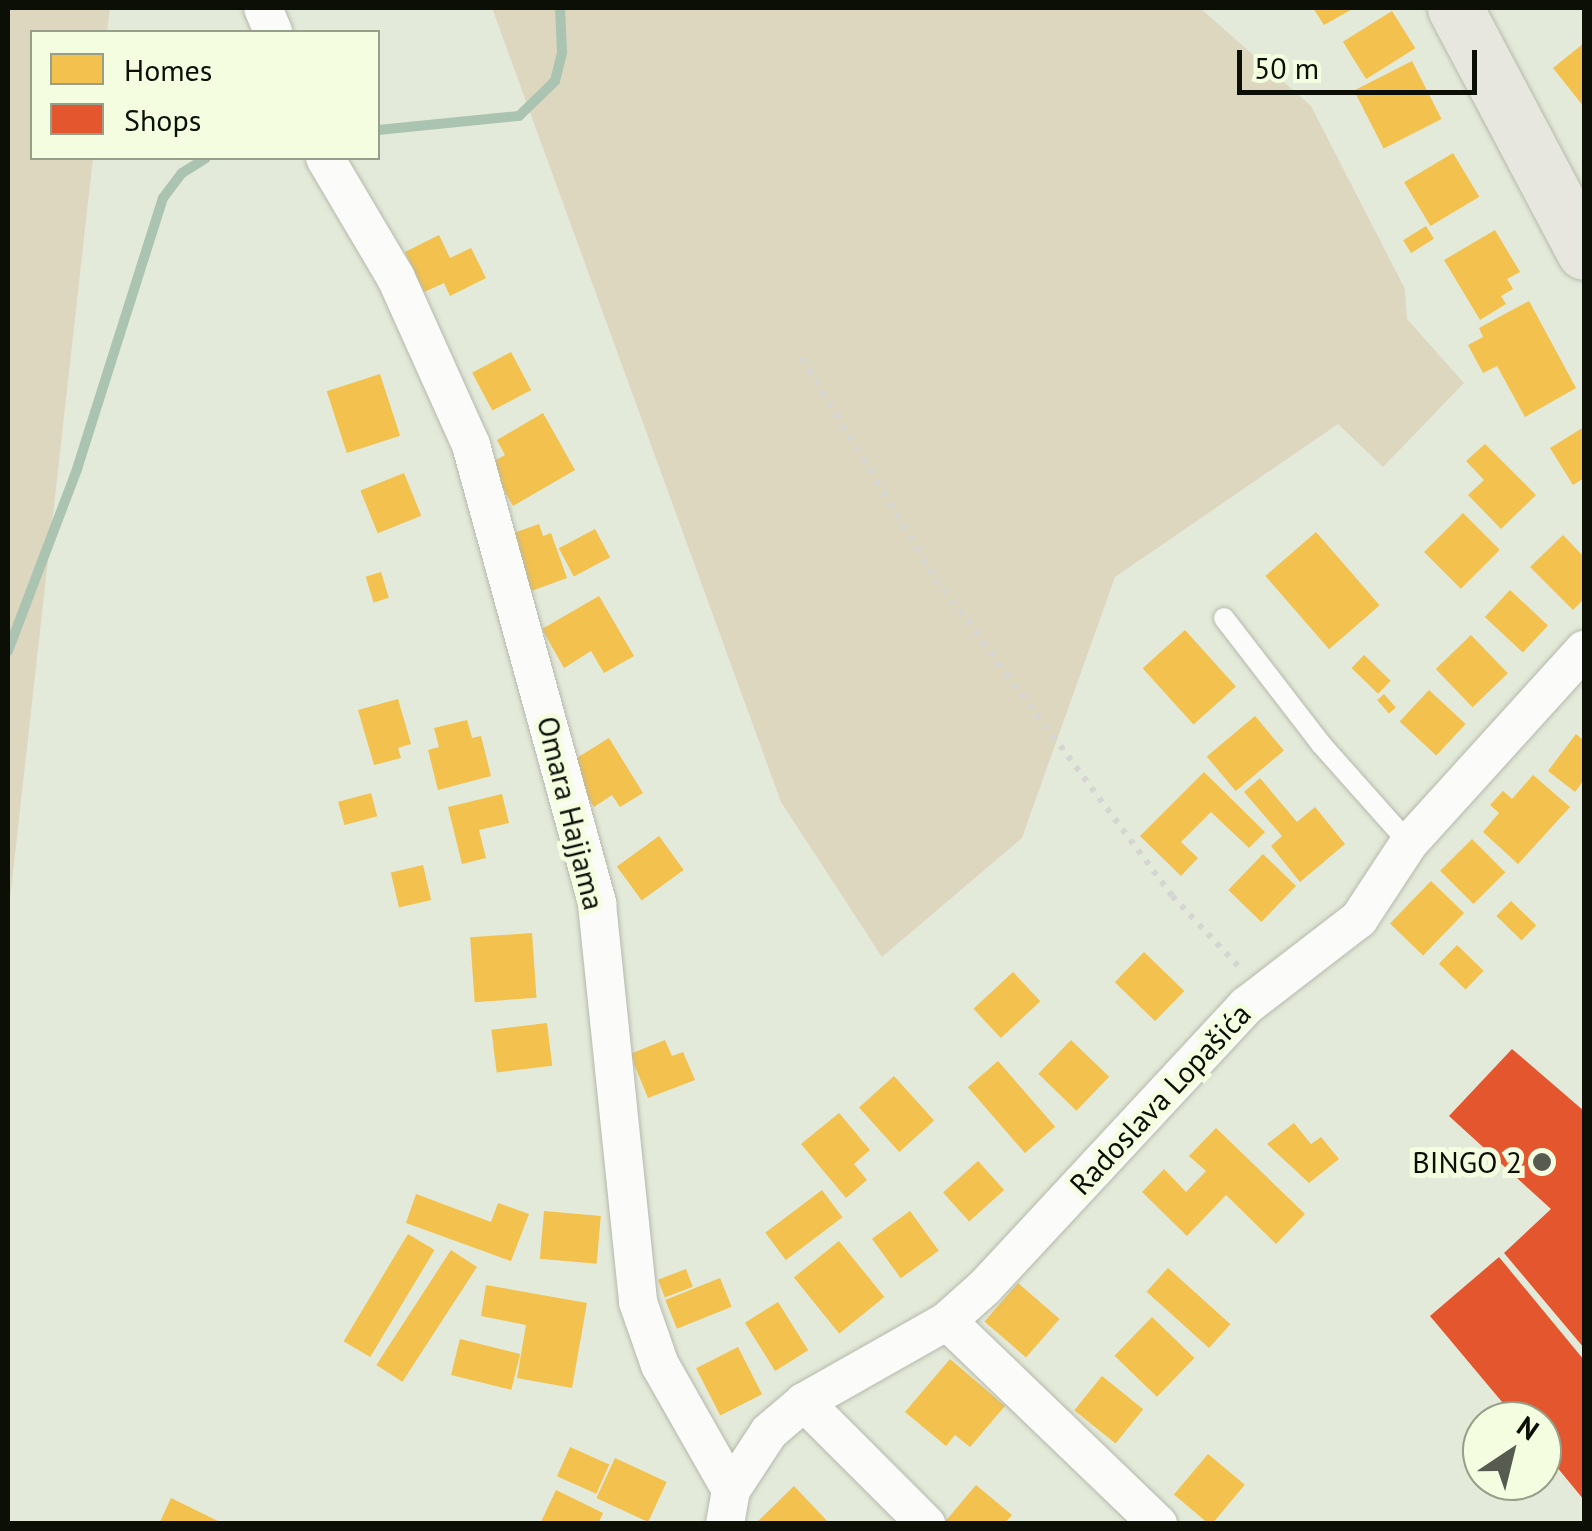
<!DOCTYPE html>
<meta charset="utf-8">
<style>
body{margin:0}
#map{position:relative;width:1592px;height:1531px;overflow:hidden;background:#e4ead9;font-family:"PT Sans",sans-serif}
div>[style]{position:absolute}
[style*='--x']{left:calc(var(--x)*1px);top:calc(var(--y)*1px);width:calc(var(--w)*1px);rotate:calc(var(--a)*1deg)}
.green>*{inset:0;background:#ddd7c0}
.homes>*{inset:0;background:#f2c14e;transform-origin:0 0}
.shops>*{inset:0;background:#e4572e}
.stream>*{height:10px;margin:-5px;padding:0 5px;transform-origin:5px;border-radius:5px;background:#abc4b2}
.path>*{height:6px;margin-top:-3px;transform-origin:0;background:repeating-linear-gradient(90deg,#d5d6d1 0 5px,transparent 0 13px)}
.roads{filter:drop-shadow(0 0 2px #b5b9ac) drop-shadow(0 0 2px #b5b9ac)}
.service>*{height:20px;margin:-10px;padding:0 10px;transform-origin:10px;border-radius:10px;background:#fbfcf9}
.minor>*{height:38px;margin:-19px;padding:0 19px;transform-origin:19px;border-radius:19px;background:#fbfcf9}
.primary>*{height:55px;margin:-27.5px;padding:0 27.5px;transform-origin:27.5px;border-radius:27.5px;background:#e7e7df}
.dots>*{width:28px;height:28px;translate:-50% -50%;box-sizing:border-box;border:5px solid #f4fde0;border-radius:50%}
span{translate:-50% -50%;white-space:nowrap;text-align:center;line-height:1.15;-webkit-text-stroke:10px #f4fde0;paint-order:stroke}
.street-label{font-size:30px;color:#0c0f06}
.poi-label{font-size:30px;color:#0c0f06}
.right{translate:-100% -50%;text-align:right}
.frame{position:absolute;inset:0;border:10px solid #0c0f06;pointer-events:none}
.legend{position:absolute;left:30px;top:30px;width:350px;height:130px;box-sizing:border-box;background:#f4fde0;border:2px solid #979e89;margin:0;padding:12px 18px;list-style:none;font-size:30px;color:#0c0f06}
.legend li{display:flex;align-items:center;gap:20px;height:50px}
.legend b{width:50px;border:2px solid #979e89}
.north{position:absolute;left:1462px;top:1401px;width:100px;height:100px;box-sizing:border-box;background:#f4fde0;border:2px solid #979e89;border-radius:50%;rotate:35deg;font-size:28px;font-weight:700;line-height:40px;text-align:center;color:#0c0f06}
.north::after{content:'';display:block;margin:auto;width:35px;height:45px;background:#585c50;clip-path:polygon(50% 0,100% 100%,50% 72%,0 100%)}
.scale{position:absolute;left:1237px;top:50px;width:240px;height:45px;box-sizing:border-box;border:5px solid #0c0f06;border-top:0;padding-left:12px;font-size:30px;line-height:35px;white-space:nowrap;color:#0c0f06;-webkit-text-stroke:8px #f4fde0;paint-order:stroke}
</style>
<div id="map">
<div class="green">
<i style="clip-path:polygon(8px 8px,110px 8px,107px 32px,32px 32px,32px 158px,93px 158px,8px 917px)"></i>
<i style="clip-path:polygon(492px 8px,1200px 8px,1311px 106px,1405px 289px,1407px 319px,1464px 383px,1383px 467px,1338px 424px,1115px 577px,1022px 838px,882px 957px,781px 802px)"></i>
</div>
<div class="homes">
<i style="clip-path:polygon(1313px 8px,1354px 8px,1324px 25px)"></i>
<i style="left:1392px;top:11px;width:44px;height:58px;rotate:58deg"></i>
<i style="clip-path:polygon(1584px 43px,1584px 107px,1553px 68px)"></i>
<i style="left:1412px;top:61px;width:65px;height:65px;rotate:63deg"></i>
<i style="left:1453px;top:153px;width:51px;height:57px;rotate:59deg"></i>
<i style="left:1426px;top:226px;width:15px;height:27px;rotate:58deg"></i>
<i style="clip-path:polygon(1495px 230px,1520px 272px,1507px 279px,1513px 289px,1501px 296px,1506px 304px,1480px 320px,1444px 260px)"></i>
<i style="clip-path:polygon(439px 235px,450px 258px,471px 248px,486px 278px,450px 296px,444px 283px,424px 292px,405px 252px)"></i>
<i style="clip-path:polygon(1529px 301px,1576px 388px,1525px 417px,1497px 366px,1483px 373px,1468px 345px,1483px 337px,1479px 328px)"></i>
<i style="left:511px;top:352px;width:43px;height:44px;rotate:62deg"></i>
<i style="left:380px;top:374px;width:65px;height:56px;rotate:72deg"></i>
<i style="clip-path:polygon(543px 413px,575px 470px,513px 506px,489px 464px,505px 455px,497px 440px)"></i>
<i style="clip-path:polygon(1584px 427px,1584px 478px,1573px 485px,1550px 448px)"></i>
<i style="clip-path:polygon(1485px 444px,1536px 495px,1501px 529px,1468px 495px,1484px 480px,1466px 461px)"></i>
<i style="left:404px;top:473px;width:46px;height:47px;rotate:68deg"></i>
<i style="left:1463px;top:513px;width:52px;height:55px;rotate:45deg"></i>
<i style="clip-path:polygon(539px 524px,543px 536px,551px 533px,567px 578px,526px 593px,505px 536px)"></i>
<i style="left:595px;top:529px;width:32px;height:41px;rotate:62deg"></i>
<i style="left:1316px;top:532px;width:97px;height:67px;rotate:49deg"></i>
<i style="clip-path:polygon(1563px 535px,1584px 557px,1584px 599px,1573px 610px,1530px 567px)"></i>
<i style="left:381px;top:572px;width:27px;height:16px;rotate:73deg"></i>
<i style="left:1510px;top:590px;width:52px;height:37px;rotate:43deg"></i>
<i style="clip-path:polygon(599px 596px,634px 656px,604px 673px,591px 651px,564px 668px,542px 629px)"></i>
<i style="left:1185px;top:630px;width:76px;height:57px;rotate:48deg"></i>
<i style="left:1471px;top:635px;width:53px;height:49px;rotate:46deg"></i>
<i style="left:1364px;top:655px;width:37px;height:18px;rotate:44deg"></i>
<i style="left:1429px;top:690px;width:50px;height:43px;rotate:43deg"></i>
<i style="left:1384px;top:694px;width:18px;height:9px;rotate:49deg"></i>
<i style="clip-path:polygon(398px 699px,411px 744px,398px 748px,401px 758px,374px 765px,358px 710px)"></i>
<i style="left:1255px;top:716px;width:45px;height:63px;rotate:50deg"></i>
<i style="clip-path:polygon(467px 720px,472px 738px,481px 736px,491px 776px,438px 790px,428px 750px,439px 747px,434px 728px)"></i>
<i style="clip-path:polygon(1576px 734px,1584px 741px,1584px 780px,1575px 792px,1548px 771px)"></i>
<i style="clip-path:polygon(609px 738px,643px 793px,620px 807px,612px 795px,594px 807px,567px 764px)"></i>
<i style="clip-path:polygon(1204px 772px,1265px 832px,1249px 848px,1211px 812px,1181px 842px,1198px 858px,1181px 876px,1140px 836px)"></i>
<i style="clip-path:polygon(1533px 775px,1570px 807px,1518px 864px,1483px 832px,1499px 813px,1490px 805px,1503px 791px,1512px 799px)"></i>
<i style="clip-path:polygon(1260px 778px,1297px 822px,1315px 807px,1345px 844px,1300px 882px,1271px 846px,1282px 836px,1244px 792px)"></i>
<i style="left:371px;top:793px;width:24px;height:34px;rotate:75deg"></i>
<i style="clip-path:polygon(502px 794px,509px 823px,479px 830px,486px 858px,462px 864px,448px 807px)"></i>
<i style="left:659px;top:836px;width:42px;height:52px;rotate:54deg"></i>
<i style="left:1472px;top:839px;width:47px;height:45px;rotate:45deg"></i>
<i style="left:1263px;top:854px;width:46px;height:50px;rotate:44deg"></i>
<i style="left:423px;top:865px;width:36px;height:33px;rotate:77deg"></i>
<i style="left:1431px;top:881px;width:46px;height:59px;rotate:44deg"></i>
<i style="left:1511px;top:901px;width:35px;height:21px;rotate:44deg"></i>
<i style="left:532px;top:933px;width:65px;height:62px;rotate:86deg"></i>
<i style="left:1457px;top:945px;width:37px;height:26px;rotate:44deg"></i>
<i style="left:1144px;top:952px;width:56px;height:42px;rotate:44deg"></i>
<i style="left:1013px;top:972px;width:40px;height:54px;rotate:47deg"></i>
<i style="left:547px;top:1023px;width:43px;height:56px;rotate:83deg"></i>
<i style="clip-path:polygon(665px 1040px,672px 1056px,683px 1052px,695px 1080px,648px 1098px,630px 1054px)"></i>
<i style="left:1071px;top:1040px;width:53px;height:47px;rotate:44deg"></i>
<i style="left:998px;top:1061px;width:87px;height:40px;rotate:49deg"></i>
<i style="left:894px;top:1076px;width:60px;height:47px;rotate:48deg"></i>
<i style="clip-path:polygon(839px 1113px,870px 1150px,854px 1164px,867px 1180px,846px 1198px,801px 1144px)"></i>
<i style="clip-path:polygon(1294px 1123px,1311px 1144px,1321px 1137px,1339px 1159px,1309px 1183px,1267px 1144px)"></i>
<i style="clip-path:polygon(1216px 1128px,1305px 1214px,1276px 1244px,1226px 1195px,1187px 1236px,1142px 1192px,1164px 1169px,1186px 1192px,1206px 1171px,1189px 1156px)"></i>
<i style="left:978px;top:1161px;width:39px;height:47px;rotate:48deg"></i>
<i style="left:822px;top:1190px;width:34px;height:71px;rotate:53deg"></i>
<i style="clip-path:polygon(416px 1194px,491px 1222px,498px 1203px,529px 1214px,511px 1261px,406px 1223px)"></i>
<i style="left:544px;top:1211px;width:57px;height:48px;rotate:5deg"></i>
<i style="left:910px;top:1211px;width:49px;height:47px;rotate:54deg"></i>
<i style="left:408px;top:1234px;width:31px;height:125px;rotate:31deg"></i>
<i style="left:839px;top:1241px;width:72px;height:58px;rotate:51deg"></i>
<i style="left:451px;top:1250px;width:31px;height:137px;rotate:33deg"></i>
<i style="left:1168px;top:1268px;width:84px;height:32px;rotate:42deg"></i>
<i style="left:686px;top:1269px;width:19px;height:30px;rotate:69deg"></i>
<i style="left:720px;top:1278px;width:31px;height:59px;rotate:68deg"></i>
<i style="left:1018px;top:1283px;width:55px;height:51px;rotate:41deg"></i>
<i style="clip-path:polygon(486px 1285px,587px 1303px,572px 1388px,517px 1378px,526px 1325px,481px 1316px)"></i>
<i style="left:778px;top:1302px;width:57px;height:39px;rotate:58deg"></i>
<i style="left:1152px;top:1317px;width:59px;height:54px;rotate:44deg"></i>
<i style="left:460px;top:1339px;width:62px;height:37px;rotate:14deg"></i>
<i style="left:738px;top:1347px;width:53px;height:47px;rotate:63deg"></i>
<i style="clip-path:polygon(950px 1359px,1005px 1406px,970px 1447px,955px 1435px,946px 1446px,905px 1412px)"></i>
<i style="left:1102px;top:1376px;width:53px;height:44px;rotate:39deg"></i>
<i style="left:570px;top:1447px;width:43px;height:32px;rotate:24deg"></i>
<i style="left:1208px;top:1454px;width:48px;height:53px;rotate:40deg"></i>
<i style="left:615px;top:1458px;width:57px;height:44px;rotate:25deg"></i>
<i style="clip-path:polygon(976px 1485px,1012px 1515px,1004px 1524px,943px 1524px)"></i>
<i style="clip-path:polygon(794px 1486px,830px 1524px,755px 1524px)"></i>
<i style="clip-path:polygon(556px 1490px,603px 1513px,598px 1524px,540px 1524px)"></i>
<i style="clip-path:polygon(171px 1498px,224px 1524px,159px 1524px)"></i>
</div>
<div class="shops">
<i style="clip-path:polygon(1512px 1049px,1584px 1111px,1584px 1348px,1504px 1253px,1551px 1209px,1449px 1116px)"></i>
<i style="clip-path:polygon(1499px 1257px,1584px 1360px,1584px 1500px,1542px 1449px,1542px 1421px,1518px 1421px,1430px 1316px)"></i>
</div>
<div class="stream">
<i style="--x:378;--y:130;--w:142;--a:-5.7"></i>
<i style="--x:519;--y:116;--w:50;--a:-44.2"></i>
<i style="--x:555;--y:81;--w:30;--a:-76"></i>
<i style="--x:562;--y:52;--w:44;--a:-92.6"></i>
<i style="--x:8;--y:651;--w:195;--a:-69.2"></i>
<i style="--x:77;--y:469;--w:284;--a:-72.4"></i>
<i style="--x:163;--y:198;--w:31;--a:-53"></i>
<i style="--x:182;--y:173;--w:28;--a:-32"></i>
</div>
<div class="path">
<i style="--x:802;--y:358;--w:258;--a:58.8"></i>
<i style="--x:936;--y:579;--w:395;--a:53.3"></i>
<i style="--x:1172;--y:896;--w:99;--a:46.6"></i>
</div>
<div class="roads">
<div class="service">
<i style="--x:1224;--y:618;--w:159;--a:52.4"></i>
<i style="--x:1321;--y:744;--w:132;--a:48.4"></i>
</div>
<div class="minor">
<i style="--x:263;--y:8;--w:26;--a:67"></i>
<i style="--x:325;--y:158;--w:139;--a:59.4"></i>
<i style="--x:396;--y:278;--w:183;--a:65.8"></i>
<i style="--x:471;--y:445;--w:476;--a:74.6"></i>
<i style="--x:597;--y:904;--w:400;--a:84.1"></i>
<i style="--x:638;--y:1302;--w:67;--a:70.8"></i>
<i style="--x:660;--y:1365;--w:144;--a:60.4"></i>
<i style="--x:947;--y:1321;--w:293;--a:43.9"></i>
<i style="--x:804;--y:1402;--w:173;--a:45"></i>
<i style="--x:725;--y:1524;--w:35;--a:-80"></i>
<i style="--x:731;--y:1490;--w:69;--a:-56.8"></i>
<i style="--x:769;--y:1432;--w:46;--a:-40.6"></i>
<i style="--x:804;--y:1402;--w:164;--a:-29.5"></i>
<i style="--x:947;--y:1321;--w:51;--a:-41.8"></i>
<i style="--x:985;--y:1287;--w:384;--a:-47.1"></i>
<i style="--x:1246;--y:1006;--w:143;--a:-37.6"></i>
<i style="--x:1359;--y:919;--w:91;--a:-56.7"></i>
<i style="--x:1409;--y:843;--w:261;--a:-47.8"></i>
</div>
<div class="primary">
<i style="--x:1455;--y:8;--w:276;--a:62.1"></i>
</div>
</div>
<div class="dots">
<i style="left:1542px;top:1162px;background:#585c50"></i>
</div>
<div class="street-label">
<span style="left:571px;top:813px;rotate:76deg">Omara Hajjama</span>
<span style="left:1160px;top:1099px;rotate:-47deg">Radoslava Lopašića</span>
</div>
<div class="poi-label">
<span class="right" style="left:1522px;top:1162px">BINGO 2</span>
</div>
<div class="frame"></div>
<ul class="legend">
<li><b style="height:28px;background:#f2c14e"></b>Homes</li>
<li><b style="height:28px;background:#e4572e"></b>Shops</li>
</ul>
<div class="north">N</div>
<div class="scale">50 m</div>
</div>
